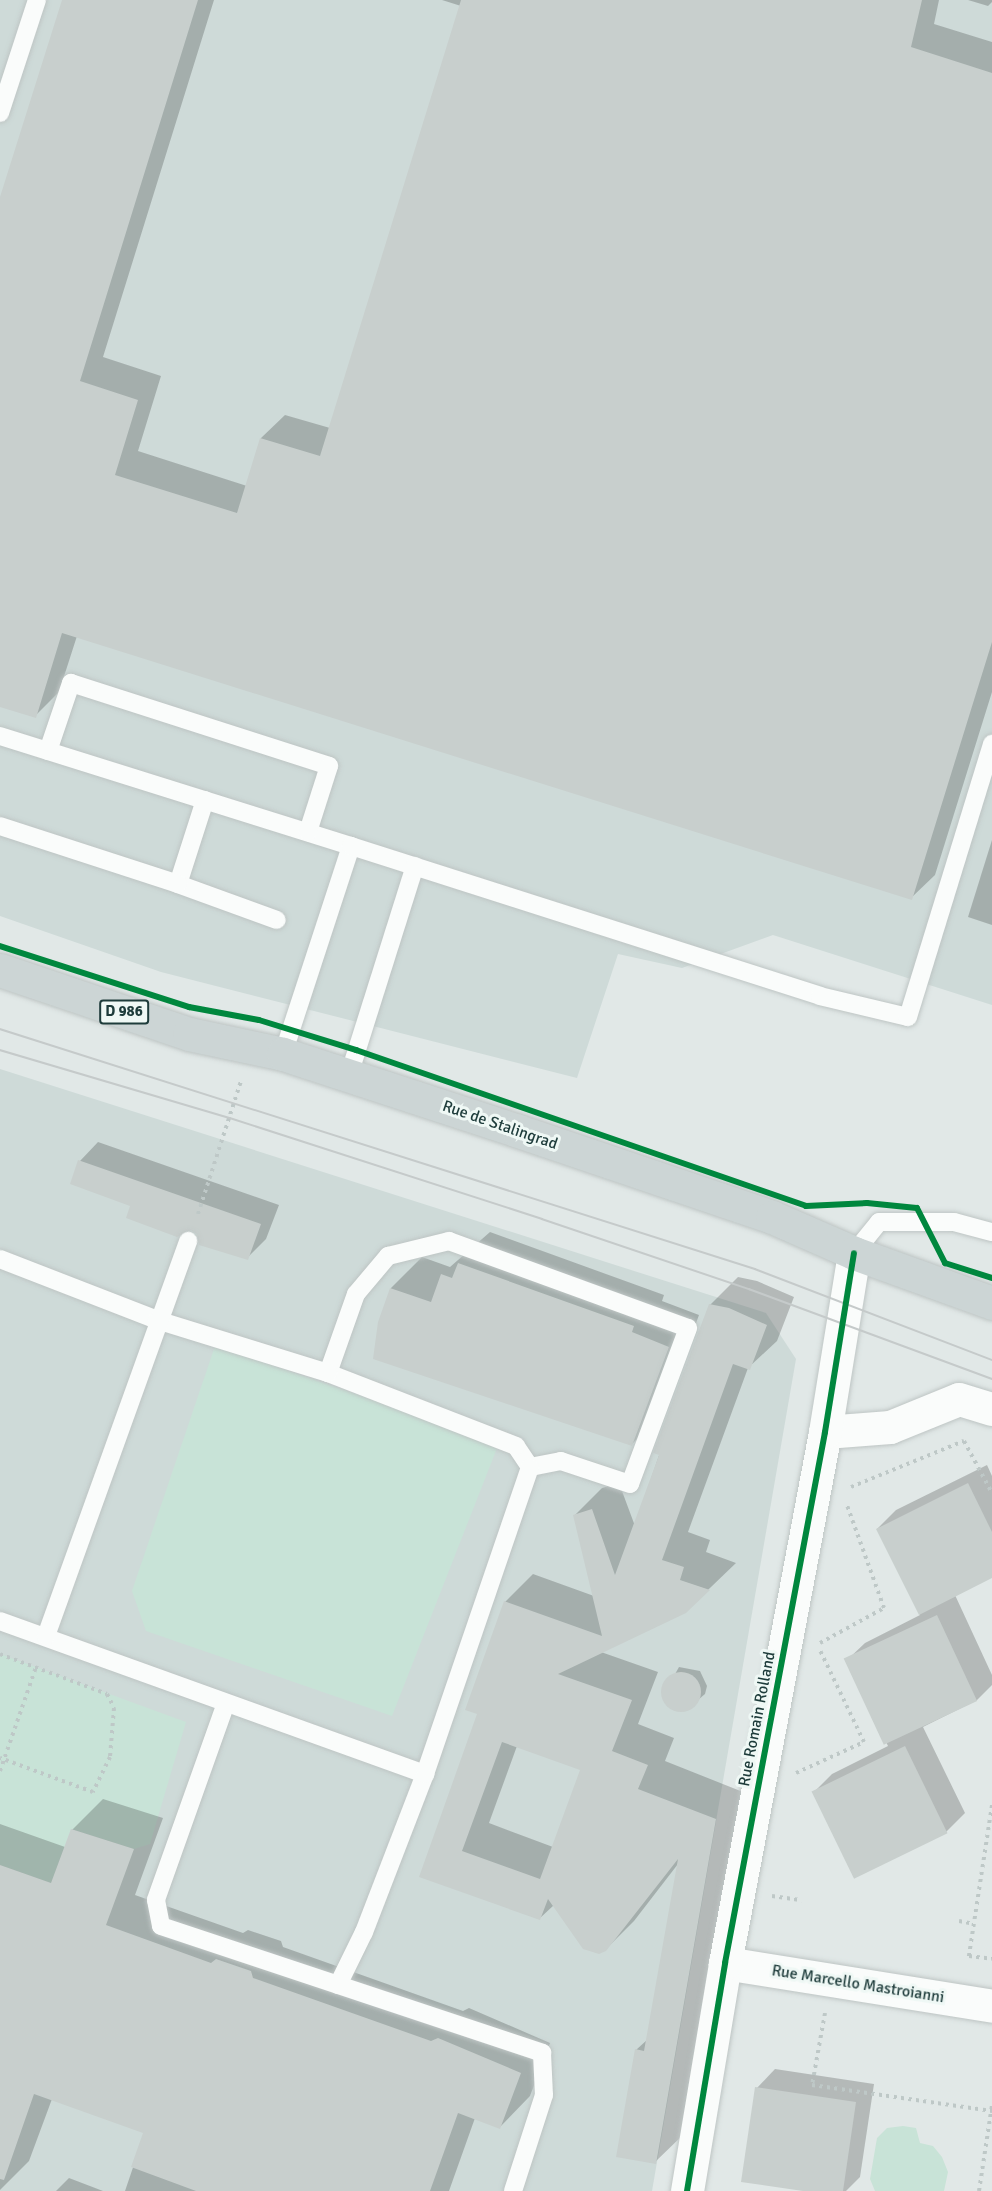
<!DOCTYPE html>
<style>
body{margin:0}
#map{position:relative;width:992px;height:2191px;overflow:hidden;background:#e1e8e7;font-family:Signika,sans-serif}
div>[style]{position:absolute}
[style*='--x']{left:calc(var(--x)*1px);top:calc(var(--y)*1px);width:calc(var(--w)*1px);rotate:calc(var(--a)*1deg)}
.built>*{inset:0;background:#cedad8}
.green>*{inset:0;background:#c8e3d7}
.shadow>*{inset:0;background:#0003}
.building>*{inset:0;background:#c8cfcd;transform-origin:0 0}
.round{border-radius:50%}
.path>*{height:4px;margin-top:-2px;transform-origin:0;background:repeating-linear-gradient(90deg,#bec8c7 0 3px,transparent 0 7.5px)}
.roads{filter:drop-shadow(0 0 2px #bec5c4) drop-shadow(0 0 2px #bec5c4)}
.lane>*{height:18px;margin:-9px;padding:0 9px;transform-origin:9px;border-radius:9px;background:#fafcfb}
.street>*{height:33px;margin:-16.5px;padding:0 16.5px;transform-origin:16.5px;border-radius:16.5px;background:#fafcfb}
.primary>*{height:33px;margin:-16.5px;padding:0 16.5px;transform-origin:16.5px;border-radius:16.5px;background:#ccd5d5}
.tram>*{height:1.5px;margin:-0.75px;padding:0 0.75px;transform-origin:0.75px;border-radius:0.75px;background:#c5caca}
.cycleway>*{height:6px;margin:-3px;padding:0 3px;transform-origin:3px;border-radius:3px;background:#00873e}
span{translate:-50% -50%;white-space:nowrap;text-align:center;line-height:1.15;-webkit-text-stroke:6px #eff8f5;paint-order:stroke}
.shield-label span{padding:2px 4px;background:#eff8f5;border:2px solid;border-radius:4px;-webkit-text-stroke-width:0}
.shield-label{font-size:15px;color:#1e3c3b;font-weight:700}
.street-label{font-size:16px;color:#1e3c3b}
</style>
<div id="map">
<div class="built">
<i style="clip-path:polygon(0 0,992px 0,992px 1005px,773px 935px,682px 968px,618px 954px,577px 1078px,161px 972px,0 916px)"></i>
<i style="clip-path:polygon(0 1069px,766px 1313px,796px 1359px,652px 2191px,0 2191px)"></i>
</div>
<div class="green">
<i style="clip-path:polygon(215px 1346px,499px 1443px,392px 1716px,146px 1631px,132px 1591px)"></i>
<i style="clip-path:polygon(0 1654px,186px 1722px,150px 1844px,134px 1849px,71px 1829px,51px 1883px,0 1865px)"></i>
<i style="clip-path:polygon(903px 2126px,916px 2128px,920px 2143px,933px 2146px,942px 2157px,948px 2172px,944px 2191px,875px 2191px,870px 2179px,877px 2138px,887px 2128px)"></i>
</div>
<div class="shadow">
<i style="clip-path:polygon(63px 0,214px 0,103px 357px,161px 376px,138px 451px,247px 486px,261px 438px,285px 415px,330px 428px,461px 6px,442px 0,939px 0,934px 24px,992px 42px,992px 692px,935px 875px,911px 898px,77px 636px,59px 692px,35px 716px,0 705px,0 202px)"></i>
<i style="clip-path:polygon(968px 0,992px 0,992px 2px,988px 6px)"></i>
<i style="clip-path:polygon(992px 840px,992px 925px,968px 917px)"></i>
<i style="clip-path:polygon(98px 1142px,279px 1205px,266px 1239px,247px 1258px,191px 1229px,132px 1205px,80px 1161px)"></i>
<i style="clip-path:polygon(490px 1232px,664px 1295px,662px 1301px,699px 1315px,663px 1413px,632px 1444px,380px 1322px,391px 1288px,422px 1257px,450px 1267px)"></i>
<i style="clip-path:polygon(evenodd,738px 1277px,757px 1281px,794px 1297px,777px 1341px,748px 1368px,688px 1532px,710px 1540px,706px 1552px,736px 1563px,685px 1612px,601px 1652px,658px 1672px,638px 1724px,674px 1738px,665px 1761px,743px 1792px,683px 2135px,655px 2162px,636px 2050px,648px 2039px,678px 1864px,634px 1921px,606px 1949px,554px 1905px,539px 1919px,421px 1876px,479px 1713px,505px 1602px,533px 1574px,594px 1596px,575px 1515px,602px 1488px,619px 1483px,635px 1526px,710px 1305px,738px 1277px,517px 1746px,582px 1769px,553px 1847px,489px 1823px,517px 1746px)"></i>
<i style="clip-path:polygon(987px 1465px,992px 1476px,992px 1576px,955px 1595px,992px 1675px,992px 1685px,977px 1700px,923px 1727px,965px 1813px,946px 1832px,813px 1793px,832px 1774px,888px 1746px,846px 1661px,865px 1643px,920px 1615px,877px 1529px,896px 1510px)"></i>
<i style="clip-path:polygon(679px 1667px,700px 1671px,707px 1686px,705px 1694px,685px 1711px,670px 1707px,662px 1697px)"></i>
<i style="clip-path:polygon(103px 1799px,163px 1818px,135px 1895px,243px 1933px,248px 1930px,281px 1941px,283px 1947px,463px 2011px,469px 2008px,550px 2043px,530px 2096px,500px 2127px,475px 2118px,449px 2191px,125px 2191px,145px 2132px,52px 2099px,29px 2161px,0 2190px,0 1824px,65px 1847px,72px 1830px)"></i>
<i style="clip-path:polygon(775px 2069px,874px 2084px,860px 2177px,846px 2191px,813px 2191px,757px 2088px)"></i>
<i style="clip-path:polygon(69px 2178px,103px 2191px,56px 2191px)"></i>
</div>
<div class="building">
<i style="clip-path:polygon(62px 0,198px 0,80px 381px,138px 400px,115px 475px,237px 513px,260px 438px,320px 456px,461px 0,922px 0,911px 47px,992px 73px,992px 642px,912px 900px,62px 633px,36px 718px,0 707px,0 197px)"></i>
<i style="clip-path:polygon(78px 1160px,261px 1224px,248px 1260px,199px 1245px,197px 1234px,191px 1230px,177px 1237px,126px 1218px,130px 1206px,70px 1184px)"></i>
<i style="clip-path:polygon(458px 1263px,634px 1326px,632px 1332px,669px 1347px,632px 1446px,373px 1359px,378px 1322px,390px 1288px,431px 1302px,441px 1274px,452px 1278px)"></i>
<i style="clip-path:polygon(evenodd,709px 1304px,729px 1308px,767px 1325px,750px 1370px,733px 1364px,662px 1560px,684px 1567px,680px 1580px,710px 1590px,686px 1613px,558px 1674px,632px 1700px,612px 1751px,648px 1765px,638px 1789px,716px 1819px,656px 2164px,616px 2157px,635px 2049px,644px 2051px,678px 1859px,606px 1951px,599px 1954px,583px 1949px,548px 1899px,540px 1920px,419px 1877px,477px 1714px,465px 1710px,504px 1601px,602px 1636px,573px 1515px,592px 1509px,615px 1575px,659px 1455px,653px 1453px,709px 1304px,502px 1742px,580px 1770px,540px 1879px,462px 1851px,502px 1742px)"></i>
<i style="clip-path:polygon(968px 1483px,992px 1532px,992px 1578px,919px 1615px,876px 1529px)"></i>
<i style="left:937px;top:1615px;width:95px;height:103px;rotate:65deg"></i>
<i class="round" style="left:661px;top:1672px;width:40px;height:40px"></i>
<i style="left:905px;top:1746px;width:97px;height:104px;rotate:64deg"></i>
<i style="clip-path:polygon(71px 1829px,134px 1849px,106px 1925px,211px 1963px,216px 1959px,251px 1971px,253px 1978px,431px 2041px,438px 2038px,521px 2073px,500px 2129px,458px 2113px,430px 2191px,196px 2191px,131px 2167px,143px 2133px,34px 2094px,4px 2180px,0 2179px,0 1865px,51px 1883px)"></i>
<i style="clip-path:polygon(755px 2087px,856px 2102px,843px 2191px,803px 2191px,741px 2182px)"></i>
</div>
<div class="path">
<i style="--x:198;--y:1214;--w:140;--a:-72.1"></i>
<i style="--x:964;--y:1441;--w:59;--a:61.7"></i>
<i style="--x:851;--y:1487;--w:122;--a:-22.2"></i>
<i style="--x:820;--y:1643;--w:73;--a:-28.7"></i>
<i style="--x:884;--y:1608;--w:109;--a:-109.8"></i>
<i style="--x:0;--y:1654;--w:114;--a:20.5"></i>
<i style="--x:107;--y:1694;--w:16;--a:63"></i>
<i style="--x:114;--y:1708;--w:49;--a:94.7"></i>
<i style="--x:110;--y:1757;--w:39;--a:116"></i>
<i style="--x:93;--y:1792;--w:99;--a:-159.9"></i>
<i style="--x:0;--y:1771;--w:110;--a:-70.9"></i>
<i style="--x:796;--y:1773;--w:75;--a:-24.5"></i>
<i style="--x:864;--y:1742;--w:102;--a:-115.6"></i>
<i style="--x:992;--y:1805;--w:153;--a:98.7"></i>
<i style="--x:969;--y:1956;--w:23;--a:7"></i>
<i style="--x:772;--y:1896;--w:30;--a:8"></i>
<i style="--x:959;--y:1921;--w:15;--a:11"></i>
<i style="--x:825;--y:2013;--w:73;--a:100.2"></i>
<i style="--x:812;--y:2085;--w:182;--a:8.2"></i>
<i style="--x:979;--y:2191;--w:87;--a:-81.4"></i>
</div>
<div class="roads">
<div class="lane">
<i style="--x:0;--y:113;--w:119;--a:-71.9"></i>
<i style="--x:0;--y:736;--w:368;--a:17.4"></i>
<i style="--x:351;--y:846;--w:219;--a:108.1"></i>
<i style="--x:48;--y:751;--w:72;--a:-71.3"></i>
<i style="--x:71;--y:683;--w:271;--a:17.8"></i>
<i style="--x:329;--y:766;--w:69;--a:107.7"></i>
<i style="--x:205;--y:800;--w:88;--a:107.8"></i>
<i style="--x:178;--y:884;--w:105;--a:20"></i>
<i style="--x:0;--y:826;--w:187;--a:18"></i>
<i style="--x:351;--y:846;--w:492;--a:17.7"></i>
<i style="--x:820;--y:996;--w:90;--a:13.4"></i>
<i style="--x:908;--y:1017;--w:286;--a:-72.9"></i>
<i style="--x:349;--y:1075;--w:219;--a:-72.5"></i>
<i style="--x:449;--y:1241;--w:254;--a:20"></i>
<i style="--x:688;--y:1328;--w:166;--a:110.4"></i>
<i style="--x:630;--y:1484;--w:73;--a:-161.6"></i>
<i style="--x:561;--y:1461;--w:32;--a:169"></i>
<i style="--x:530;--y:1467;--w:25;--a:-124"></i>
<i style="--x:516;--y:1446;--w:202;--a:-158.8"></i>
<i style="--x:328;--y:1373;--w:84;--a:-70.5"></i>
<i style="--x:356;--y:1294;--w:50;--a:-49.9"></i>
<i style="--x:388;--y:1256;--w:63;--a:-13.8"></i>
<i style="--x:854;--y:1253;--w:40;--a:-51"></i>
<i style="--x:879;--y:1222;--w:75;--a:0"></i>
<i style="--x:954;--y:1222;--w:39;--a:15"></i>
<i style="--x:0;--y:1259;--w:168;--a:21.2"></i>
<i style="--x:157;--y:1320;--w:179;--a:17.2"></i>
<i style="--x:0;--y:1621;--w:452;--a:19.8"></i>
<i style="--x:46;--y:1636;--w:420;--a:-70.2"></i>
<i style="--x:226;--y:1703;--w:209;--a:109.6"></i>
<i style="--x:156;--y:1900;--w:26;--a:79"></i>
<i style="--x:161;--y:1926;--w:402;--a:18.4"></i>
<i style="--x:542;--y:2053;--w:42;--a:87.3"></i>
<i style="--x:544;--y:2095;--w:101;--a:107.9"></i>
<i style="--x:338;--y:1985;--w:59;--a:-63.9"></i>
<i style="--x:364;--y:1932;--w:169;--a:-68.9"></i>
<i style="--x:425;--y:1774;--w:324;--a:-71.1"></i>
</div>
<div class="street">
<i style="--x:825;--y:1432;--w:65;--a:-4.4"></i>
<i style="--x:890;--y:1427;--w:74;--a:-22.1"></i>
<i style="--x:959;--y:1399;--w:34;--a:17"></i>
<i style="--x:725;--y:1963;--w:270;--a:9.1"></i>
<i style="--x:687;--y:2191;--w:231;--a:-80.5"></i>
<i style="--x:725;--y:1963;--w:540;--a:-79.33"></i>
<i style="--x:825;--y:1432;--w:181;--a:-80.8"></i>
</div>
<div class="primary">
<i style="--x:0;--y:970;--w:200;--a:18.7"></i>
<i style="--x:189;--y:1034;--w:96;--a:12"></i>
<i style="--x:283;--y:1054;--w:247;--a:18.1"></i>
<i style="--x:518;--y:1131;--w:268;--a:18.7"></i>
<i style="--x:772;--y:1217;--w:90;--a:23.7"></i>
<i style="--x:854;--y:1253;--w:147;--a:19.9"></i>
</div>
</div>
<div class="tram">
<i style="--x:0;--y:1029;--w:792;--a:17.63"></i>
<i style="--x:755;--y:1269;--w:254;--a:21"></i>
<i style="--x:0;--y:1050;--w:240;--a:16.5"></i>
<i style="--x:230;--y:1118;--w:328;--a:17.9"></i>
<i style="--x:542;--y:1219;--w:219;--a:18.7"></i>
<i style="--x:749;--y:1289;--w:259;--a:20.3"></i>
</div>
<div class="cycleway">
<i style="--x:0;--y:946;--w:199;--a:17.9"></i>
<i style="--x:189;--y:1007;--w:71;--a:10.5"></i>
<i style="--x:259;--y:1020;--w:102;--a:17.2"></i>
<i style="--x:356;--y:1050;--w:476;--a:19.1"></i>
<i style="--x:806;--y:1206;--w:61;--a:-2.8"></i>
<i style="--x:867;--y:1203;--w:50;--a:5.7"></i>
<i style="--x:917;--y:1208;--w:62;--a:63"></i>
<i style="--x:945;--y:1263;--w:49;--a:17.7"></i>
<i style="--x:687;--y:2191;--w:231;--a:-80.5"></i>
<i style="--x:725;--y:1963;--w:540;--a:-79.33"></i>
<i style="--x:825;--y:1432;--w:181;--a:-80.8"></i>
</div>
<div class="shield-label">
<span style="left:124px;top:1012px">D 986</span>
</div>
<div class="street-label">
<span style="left:500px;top:1125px;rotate:19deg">Rue de Stalingrad</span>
<span style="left:757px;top:1719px;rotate:-79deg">Rue Romain Rolland</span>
<span style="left:858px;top:1984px;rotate:9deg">Rue Marcello Mastroianni</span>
</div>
</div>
